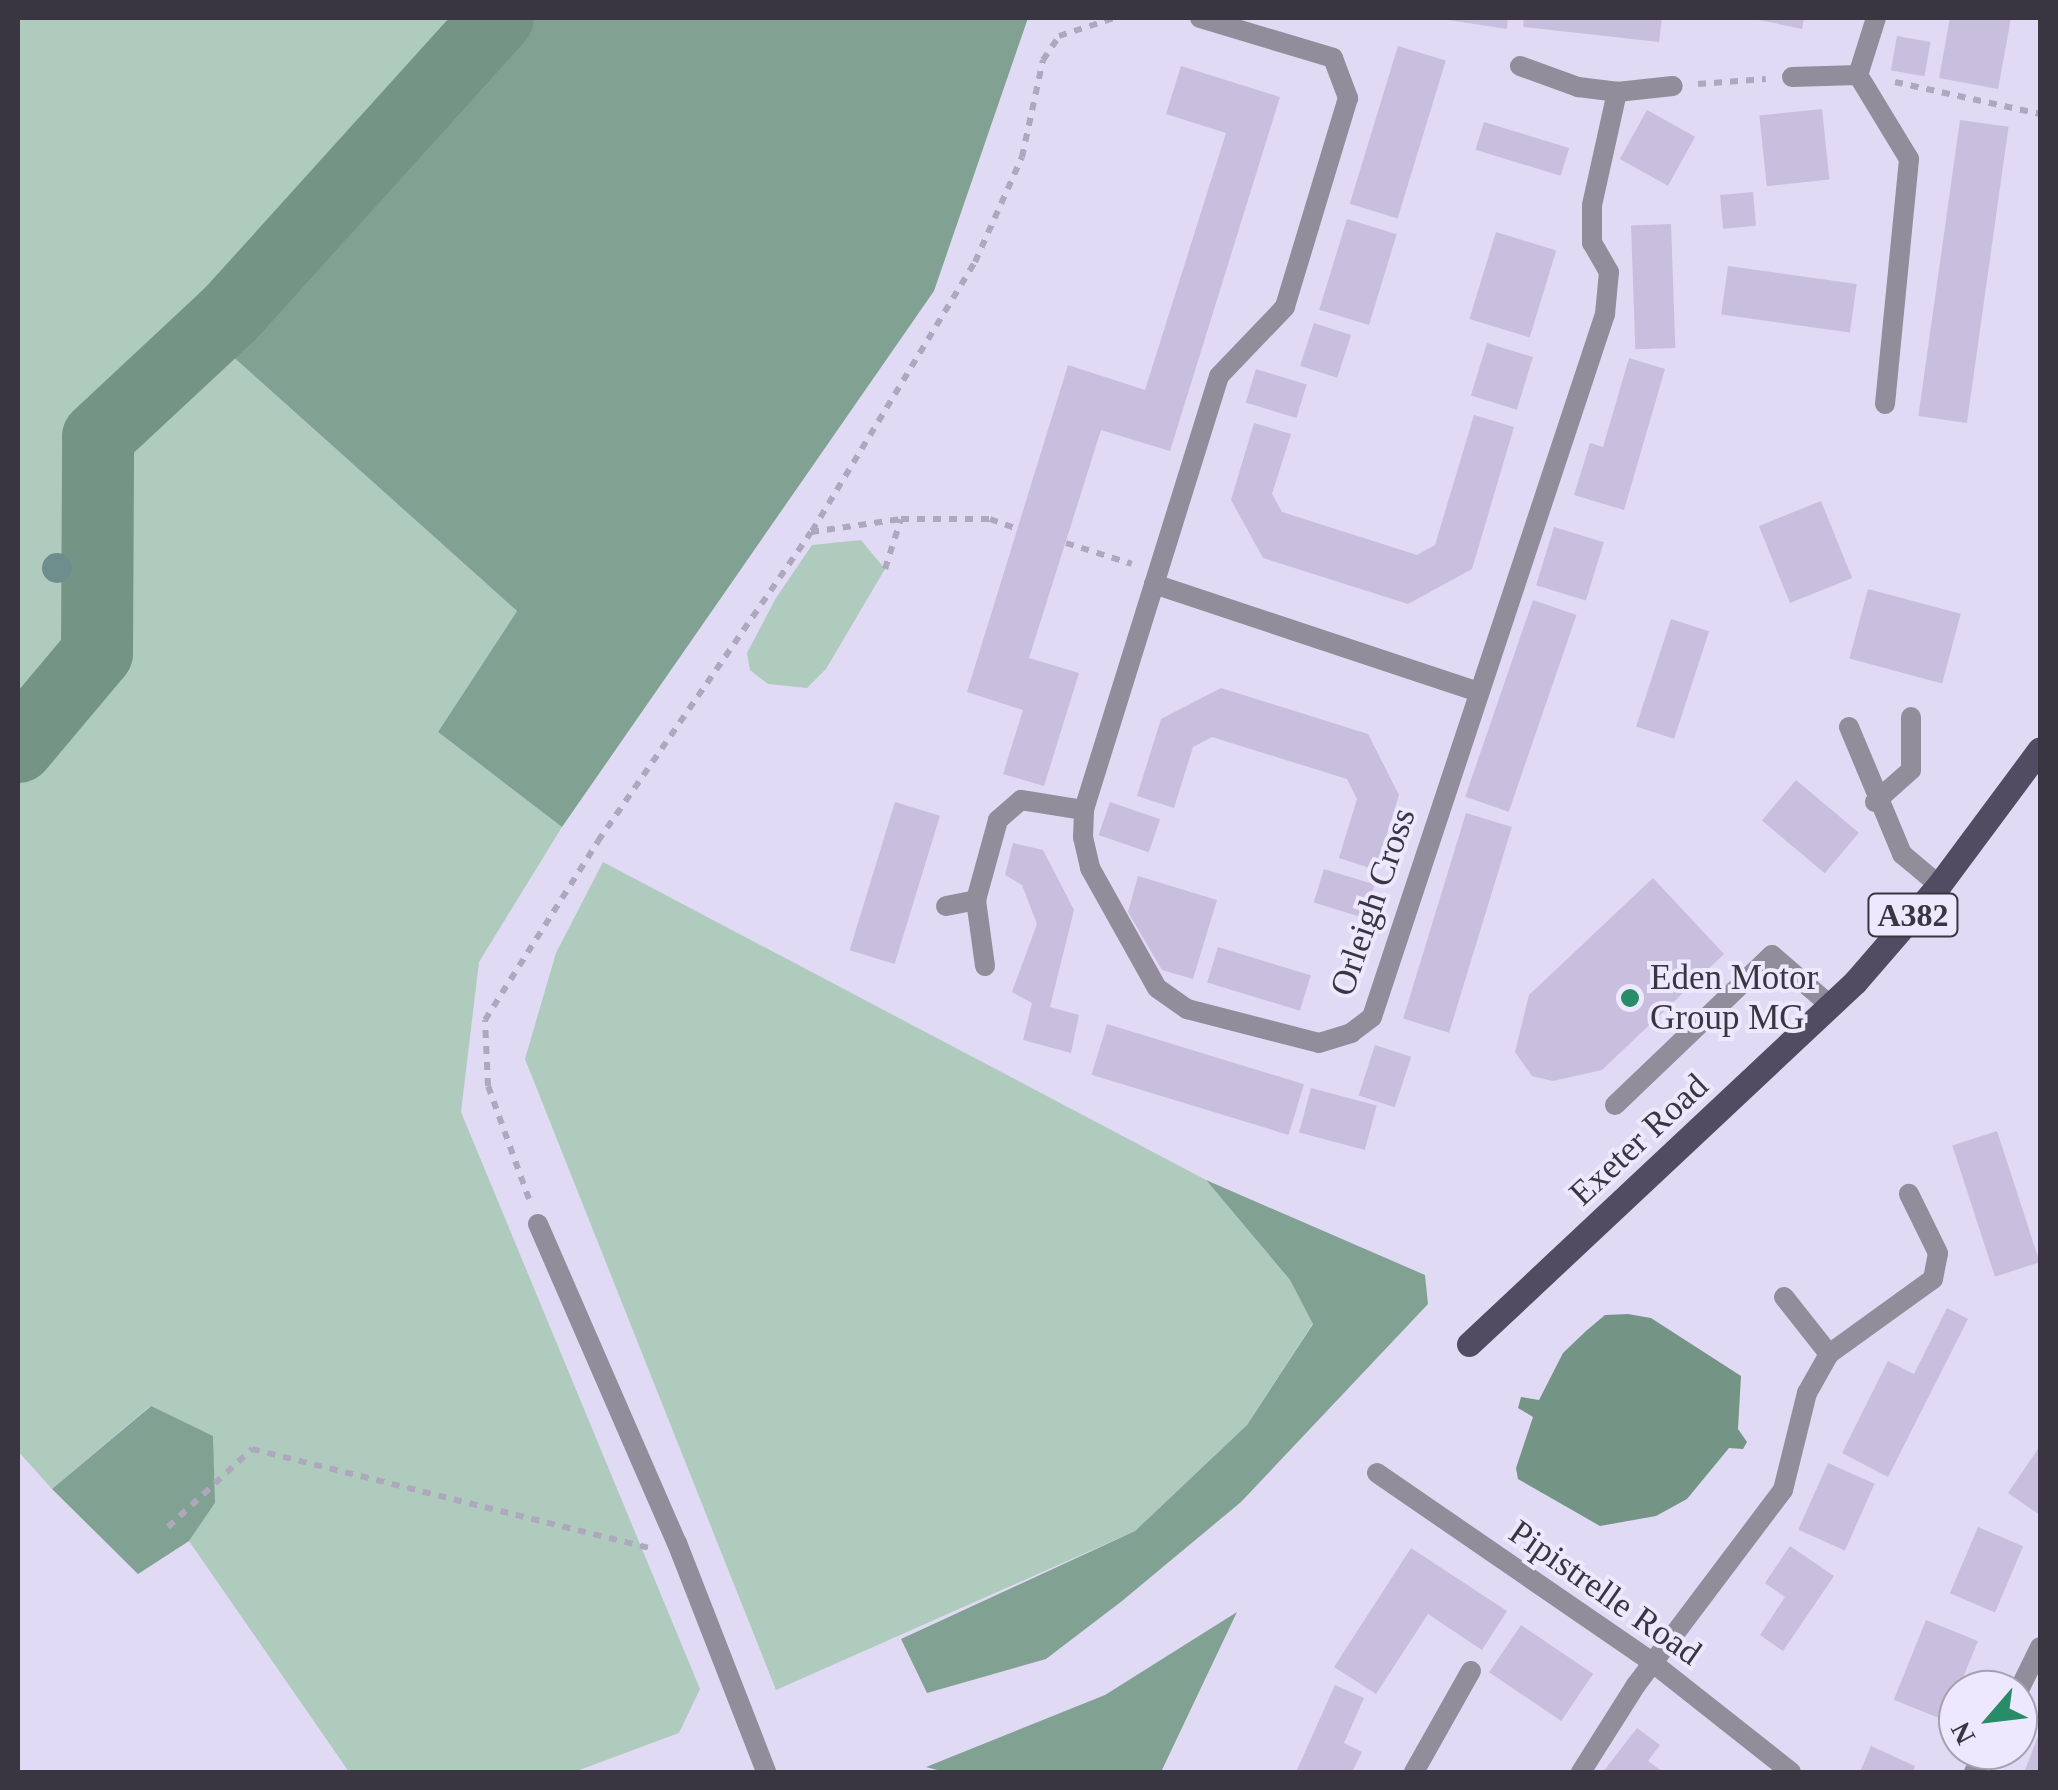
<!DOCTYPE html>
<style>
body{margin:0}
#map{position:relative;width:2058px;height:1790px;overflow:hidden;background:#e1daf4;font-family:"Times New Roman",serif}
div>[style]{position:absolute}
[style*='--x']{left:calc(var(--x)*1px);top:calc(var(--y)*1px);width:calc(var(--w)*1px);rotate:calc(var(--a)*1deg)}
.green>*{inset:0;background:#afcbbd}
.forest>*{inset:0;background:#81a292}
.water>*{inset:0;background:#749585}
.river>*{height:72px;margin:-36px;padding:0 36px;transform-origin:36px;border-radius:36px;background:#749585}
.building>*{inset:0;background:#c7bfdd;transform-origin:0 0}
.path>*{height:6px;margin-top:-3px;transform-origin:0;background:repeating-linear-gradient(90deg,#ada8bd 0 8px,transparent 0 16px)}
.service>*{height:20px;margin:-10px;padding:0 10px;transform-origin:10px;border-radius:10px;background:#918d9b}
.minor>*{height:20px;margin:-10px;padding:0 10px;transform-origin:10px;border-radius:10px;background:#918d9b}
.primary>*{height:25px;margin:-12.5px;padding:0 12.5px;transform-origin:12.5px;border-radius:12.5px;background:#524c62}
.trees>*{width:30px;height:30px;margin:-15px;border-radius:50%;background:#6e8e8d}
.dots>*{width:28px;height:28px;translate:-50% -50%;box-sizing:border-box;border:5px solid #ede8fd;border-radius:50%}
span{translate:-50% -50%;white-space:nowrap;text-align:center;line-height:1.15;-webkit-text-stroke:8px #ede8fd;paint-order:stroke}
.shield-label span{padding:2px 8px;background:#ede8fd;border:2px solid;border-radius:8px;-webkit-text-stroke-width:0}
.shield-label{font-size:32px;color:#393641;font-weight:700}
.street-label{font-size:35px;color:#393641}
.poi-label{font-size:35px;color:#393641}
.left{translate:0 -50%;text-align:left}
.frame{position:absolute;inset:0;border:20px solid #393641;pointer-events:none}
.north{position:absolute;left:1938px;top:1670px;width:100px;height:100px;box-sizing:border-box;background:#ede8fd;border:2px solid #a5a1b2;border-radius:50%;rotate:242deg;font-size:28px;font-weight:700;line-height:40px;text-align:center;color:#393641}
.north::after{content:'';display:block;margin:auto;width:35px;height:45px;background:#278c67;clip-path:polygon(50% 0,100% 100%,50% 72%,0 100%)}
</style>
<div id="map">
<div class="green">
<i style="clip-path:polygon(18px 18px,485px 18px,506px 32px,201px 328px,517px 611px,438px 732px,562px 827px,479px 962px,461px 1112px,700px 1689px,679px 1733px,574px 1772px,349px 1772px,189px 1541px,215px 1503px,150px 1406px,52px 1489px,18px 1451px)"></i>
<i style="clip-path:polygon(861px 540px,885px 569px,826px 669px,807px 688px,768px 684px,750px 670px,747px 653px,776px 598px,812px 545px)"></i>
<i style="clip-path:polygon(603px 862px,1206px 1180px,1290px 1280px,1313px 1323px,1247px 1425px,1135px 1531px,776px 1690px,525px 1059px,556px 953px)"></i>
</div>
<div class="forest">
<i style="clip-path:polygon(485px 18px,1028px 18px,934px 291px,562px 827px,438px 732px,517px 611px,201px 328px,506px 33px)"></i>
<i style="clip-path:polygon(1206px 1180px,1425px 1275px,1428px 1304px,1241px 1502px,1122px 1601px,1046px 1659px,927px 1693px,901px 1639px,1135px 1531px,1247px 1425px,1313px 1324px,1290px 1280px)"></i>
<i style="clip-path:polygon(151px 1406px,213px 1436px,215px 1503px,189px 1541px,138px 1574px,52px 1489px)"></i>
<i style="clip-path:polygon(1237px 1612px,1161px 1772px,945px 1772px,926px 1767px,1105px 1695px)"></i>
</div>
<div class="water">
<i style="clip-path:polygon(1628px 1314px,1651px 1318px,1741px 1376px,1738px 1429px,1747px 1442px,1743px 1449px,1729px 1448px,1687px 1499px,1656px 1516px,1600px 1526px,1518px 1479px,1516px 1468px,1533px 1417px,1518px 1408px,1521px 1397px,1539px 1400px,1563px 1353px,1586px 1331px,1605px 1315px)"></i>
</div>
<div class="river">
<i style="--x:18;--y:747;--w:123;--a:-50"></i>
<i style="--x:97;--y:653;--w:216;--a:-89.7"></i>
<i style="--x:98;--y:437;--w:182;--a:-43"></i>
<i style="--x:231;--y:313;--w:398;--a:-47.9"></i>
</div>
<div class="building">
<i style="clip-path:polygon(1435px 18px,1508px 18px,1507px 29px)"></i>
<i style="clip-path:polygon(1524px 18px,1662px 18px,1659px 42px,1523px 27px)"></i>
<i style="clip-path:polygon(1750px 18px,1804px 18px,1802px 29px)"></i>
<i style="clip-path:polygon(1950px 18px,2011px 18px,1998px 89px,1939px 78px)"></i>
<i style="left:1897px;top:36px;width:34px;height:35px;rotate:10deg"></i>
<i style="left:1398px;top:46px;width:50px;height:165px;rotate:17deg"></i>
<i style="clip-path:polygon(1181px 66px,1280px 97px,1170px 451px,1101px 430px,1029px 658px,1079px 673px,1044px 786px,1003px 774px,1023px 710px,967px 692px,1068px 365px,1145px 390px,1226px 133px,1166px 114px)"></i>
<i style="left:1822px;top:109px;width:71px;height:63px;rotate:84deg"></i>
<i style="left:1647px;top:110px;width:55px;height:56px;rotate:29deg"></i>
<i style="left:1960px;top:120px;width:49px;height:299px;rotate:8deg"></i>
<i style="left:1484px;top:122px;width:89px;height:29px;rotate:17deg"></i>
<i style="left:1753px;top:192px;width:34px;height:33px;rotate:85deg"></i>
<i style="left:1347px;top:219px;width:52px;height:95px;rotate:17deg"></i>
<i style="left:1671px;top:224px;width:124px;height:40px;rotate:88deg"></i>
<i style="left:1496px;top:232px;width:63px;height:91px;rotate:17deg"></i>
<i style="left:1728px;top:266px;width:130px;height:49px;rotate:8deg"></i>
<i style="left:1314px;top:323px;width:39px;height:45px;rotate:18deg"></i>
<i style="left:1487px;top:343px;width:48px;height:55px;rotate:17deg"></i>
<i style="clip-path:polygon(1629px 358px,1665px 369px,1624px 510px,1574px 495px,1590px 443px,1603px 447px)"></i>
<i style="left:1256px;top:369px;width:53px;height:35px;rotate:17deg"></i>
<i style="clip-path:polygon(1474px 415px,1514px 427px,1472px 569px,1408px 604px,1263px 558px,1231px 500px,1254px 423px,1291px 434px,1272px 494px,1282px 512px,1417px 555px,1435px 545px)"></i>
<i style="left:1821px;top:501px;width:83px;height:67px;rotate:68deg"></i>
<i style="left:1554px;top:527px;width:52px;height:61px;rotate:17deg"></i>
<i style="left:1868px;top:589px;width:96px;height:72px;rotate:15deg"></i>
<i style="left:1533px;top:600px;width:46px;height:208px;rotate:19deg"></i>
<i style="left:1671px;top:619px;width:40px;height:113px;rotate:18deg"></i>
<i style="clip-path:polygon(1221px 688px,1368px 734px,1399px 795px,1376px 870px,1339px 858px,1357px 799px,1347px 779px,1212px 737px,1193px 747px,1174px 808px,1137px 796px,1161px 719px)"></i>
<i style="left:1796px;top:780px;width:82px;height:53px;rotate:40deg"></i>
<i style="left:895px;top:802px;width:47px;height:155px;rotate:17deg"></i>
<i style="left:1110px;top:802px;width:53px;height:35px;rotate:19deg"></i>
<i style="left:1466px;top:813px;width:48px;height:215px;rotate:17deg"></i>
<i style="clip-path:polygon(1013px 843px,1043px 850px,1074px 910px,1050px 1007px,1079px 1015px,1071px 1053px,1023px 1040px,1032px 1003px,1012px 992px,1037px 924px,1022px 885px,1005px 875px)"></i>
<i style="left:1324px;top:869px;width:53px;height:35px;rotate:17deg"></i>
<i style="clip-path:polygon(1138px 876px,1217px 900px,1193px 979px,1162px 970px,1128px 912px)"></i>
<i style="clip-path:polygon(1653px 878px,1724px 954px,1602px 1070px,1553px 1081px,1532px 1076px,1515px 1052px,1529px 995px)"></i>
<i style="left:1218px;top:947px;width:97px;height:37px;rotate:17deg"></i>
<i style="left:1107px;top:1024px;width:206px;height:53px;rotate:17deg"></i>
<i style="left:1375px;top:1045px;width:38px;height:53px;rotate:18deg"></i>
<i style="left:1311px;top:1088px;width:68px;height:46px;rotate:15deg"></i>
<i style="left:1997px;top:1131px;width:138px;height:47px;rotate:72deg"></i>
<i style="clip-path:polygon(1947px 1308px,1968px 1319px,1888px 1477px,1842px 1453px,1888px 1361px,1914px 1374px)"></i>
<i style="clip-path:polygon(2040px 1446px,2040px 1515px,2008px 1493px)"></i>
<i style="left:1828px;top:1463px;width:51px;height:73px;rotate:24deg"></i>
<i style="left:1978px;top:1527px;width:49px;height:72px;rotate:23deg"></i>
<i style="clip-path:polygon(1790px 1546px,1834px 1576px,1783px 1651px,1760px 1635px,1785px 1597px,1765px 1583px)"></i>
<i style="clip-path:polygon(1411px 1548px,1507px 1611px,1482px 1650px,1428px 1614px,1376px 1694px,1334px 1667px)"></i>
<i style="left:1926px;top:1620px;width:56px;height:86px;rotate:22deg"></i>
<i style="left:1521px;top:1625px;width:87px;height:57px;rotate:34deg"></i>
<i style="clip-path:polygon(1335px 1685px,1364px 1698px,1344px 1743px,1362px 1752px,1352px 1772px,1296px 1772px)"></i>
<i style="clip-path:polygon(1637px 1728px,1660px 1745px,1648px 1761px,1663px 1772px,1603px 1772px)"></i>
<i style="clip-path:polygon(2040px 1731px,2040px 1772px,2031px 1772px,2025px 1770px)"></i>
<i style="clip-path:polygon(1871px 1746px,1915px 1766px,1913px 1772px,1860px 1772px)"></i>
</div>
<div class="path">
<i style="--x:1895;--y:82;--w:148;--a:12.4"></i>
<i style="--x:1698;--y:84;--w:68;--a:-4.2"></i>
<i style="--x:812;--y:531;--w:315;--a:-58.8"></i>
<i style="--x:975;--y:262;--w:115;--a:-65.9"></i>
<i style="--x:1022;--y:157;--w:99;--a:-77.8"></i>
<i style="--x:1043;--y:60;--w:29;--a:-56"></i>
<i style="--x:1059;--y:36;--w:58;--a:-18.1"></i>
<i style="--x:1066;--y:543;--w:69;--a:17.7"></i>
<i style="--x:885;--y:569;--w:52;--a:-72.3"></i>
<i style="--x:529;--y:1199;--w:120;--a:-109.9"></i>
<i style="--x:488;--y:1086;--w:66;--a:-92.6"></i>
<i style="--x:485;--y:1020;--w:212;--a:-57.7"></i>
<i style="--x:598;--y:841;--w:375;--a:-55.4"></i>
<i style="--x:811;--y:532;--w:91;--a:-8.2"></i>
<i style="--x:901;--y:519;--w:89;--a:0"></i>
<i style="--x:990;--y:519;--w:30;--a:20"></i>
<i style="--x:168;--y:1527;--w:115;--a:-42.9"></i>
<i style="--x:252;--y:1449;--w:409;--a:14"></i>
</div>
<div class="service">
<i style="--x:1885;--y:404;--w:246;--a:-84.4"></i>
<i style="--x:1849;--y:727;--w:138;--a:67.3"></i>
<i style="--x:1902;--y:854;--w:48;--a:40"></i>
<i style="--x:1875;--y:802;--w:48;--a:-41.6"></i>
<i style="--x:1911;--y:770;--w:53;--a:-90"></i>
<i style="--x:946;--y:906;--w:31;--a:-11"></i>
<i style="--x:985;--y:966;--w:67;--a:-97.8"></i>
<i style="--x:976;--y:900;--w:83;--a:-74.6"></i>
<i style="--x:998;--y:820;--w:30;--a:-41"></i>
<i style="--x:1021;--y:800;--w:64;--a:9"></i>
<i style="--x:1615;--y:1105;--w:217;--a:-43.7"></i>
<i style="--x:1772;--y:955;--w:78;--a:40.8"></i>
<i style="--x:538;--y:1224;--w:348;--a:66.5"></i>
<i style="--x:677;--y:1543;--w:245;--a:68.7"></i>
</div>
<div class="minor">
<i style="--x:1200;--y:18;--w:139;--a:16.7"></i>
<i style="--x:1333;--y:58;--w:43;--a:69.4"></i>
<i style="--x:1348;--y:98;--w:218;--a:106.8"></i>
<i style="--x:1285;--y:307;--w:95;--a:133.7"></i>
<i style="--x:1219;--y:376;--w:455;--a:107.3"></i>
<i style="--x:1084;--y:810;--w:27;--a:92"></i>
<i style="--x:1083;--y:837;--w:32;--a:77"></i>
<i style="--x:1090;--y:868;--w:137;--a:60.8"></i>
<i style="--x:1157;--y:988;--w:37;--a:35"></i>
<i style="--x:1187;--y:1009;--w:136;--a:14.4"></i>
<i style="--x:1319;--y:1043;--w:34;--a:-17"></i>
<i style="--x:1351;--y:1033;--w:26;--a:-37"></i>
<i style="--x:1372;--y:1017;--w:741;--a:-71.66"></i>
<i style="--x:1605;--y:314;--w:42;--a:-84.6"></i>
<i style="--x:1609;--y:272;--w:34;--a:-120"></i>
<i style="--x:1592;--y:243;--w:38;--a:-90"></i>
<i style="--x:1592;--y:205;--w:116;--a:-77.5"></i>
<i style="--x:1876;--y:18;--w:60;--a:107.5"></i>
<i style="--x:1858;--y:75;--w:98;--a:58.7"></i>
<i style="--x:1520;--y:66;--w:62;--a:19.9"></i>
<i style="--x:1578;--y:87;--w:39;--a:7"></i>
<i style="--x:1617;--y:92;--w:56;--a:-6.1"></i>
<i style="--x:1792;--y:77;--w:66;--a:-1.7"></i>
<i style="--x:1154;--y:584;--w:342;--a:18.4"></i>
<i style="--x:1784;--y:1297;--w:73;--a:51.7"></i>
<i style="--x:1377;--y:1473;--w:335;--a:34.5"></i>
<i style="--x:1653;--y:1663;--w:176;--a:38.3"></i>
<i style="--x:2018;--y:1692;--w:50;--a:-63.9"></i>
<i style="--x:1414;--y:1772;--w:116;--a:-60.6"></i>
<i style="--x:1581;--y:1772;--w:103;--a:-57.7"></i>
<i style="--x:1636;--y:1685;--w:244;--a:-53"></i>
<i style="--x:1783;--y:1490;--w:100;--a:-76.1"></i>
<i style="--x:1807;--y:1393;--w:45;--a:-60.6"></i>
<i style="--x:1829;--y:1354;--w:128;--a:-35.8"></i>
<i style="--x:1933;--y:1279;--w:26;--a:-79"></i>
<i style="--x:1938;--y:1253;--w:66;--a:-116.2"></i>
<i style="--x:1974;--y:1772;--w:26;--a:-58"></i>
</div>
<div class="primary">
<i style="--x:1469;--y:1344;--w:529;--a:-43.16"></i>
<i style="--x:1855;--y:982;--w:128;--a:-49.1"></i>
<i style="--x:1939;--y:885;--w:169;--a:-53.4"></i>
</div>
<div class="trees">
<i style="left:57px;top:568px"></i>
</div>
<div class="dots">
<i style="left:1630px;top:998px;background:#278c67"></i>
</div>
<div class="shield-label">
<span style="left:1913px;top:915px">A382</span>
</div>
<div class="street-label">
<span style="left:1373px;top:902px;rotate:-71deg">Orleigh Cross</span>
<span style="left:1639px;top:1140px;rotate:-43deg">Exeter Road</span>
<span style="left:1605px;top:1593px;rotate:35deg">Pipistrelle Road</span>
</div>
<div class="poi-label">
<span class="left" style="left:1650px;top:998px">Eden Motor<br>Group MG</span>
</div>
<div class="frame"></div>
<div class="north">N</div>
</div>
